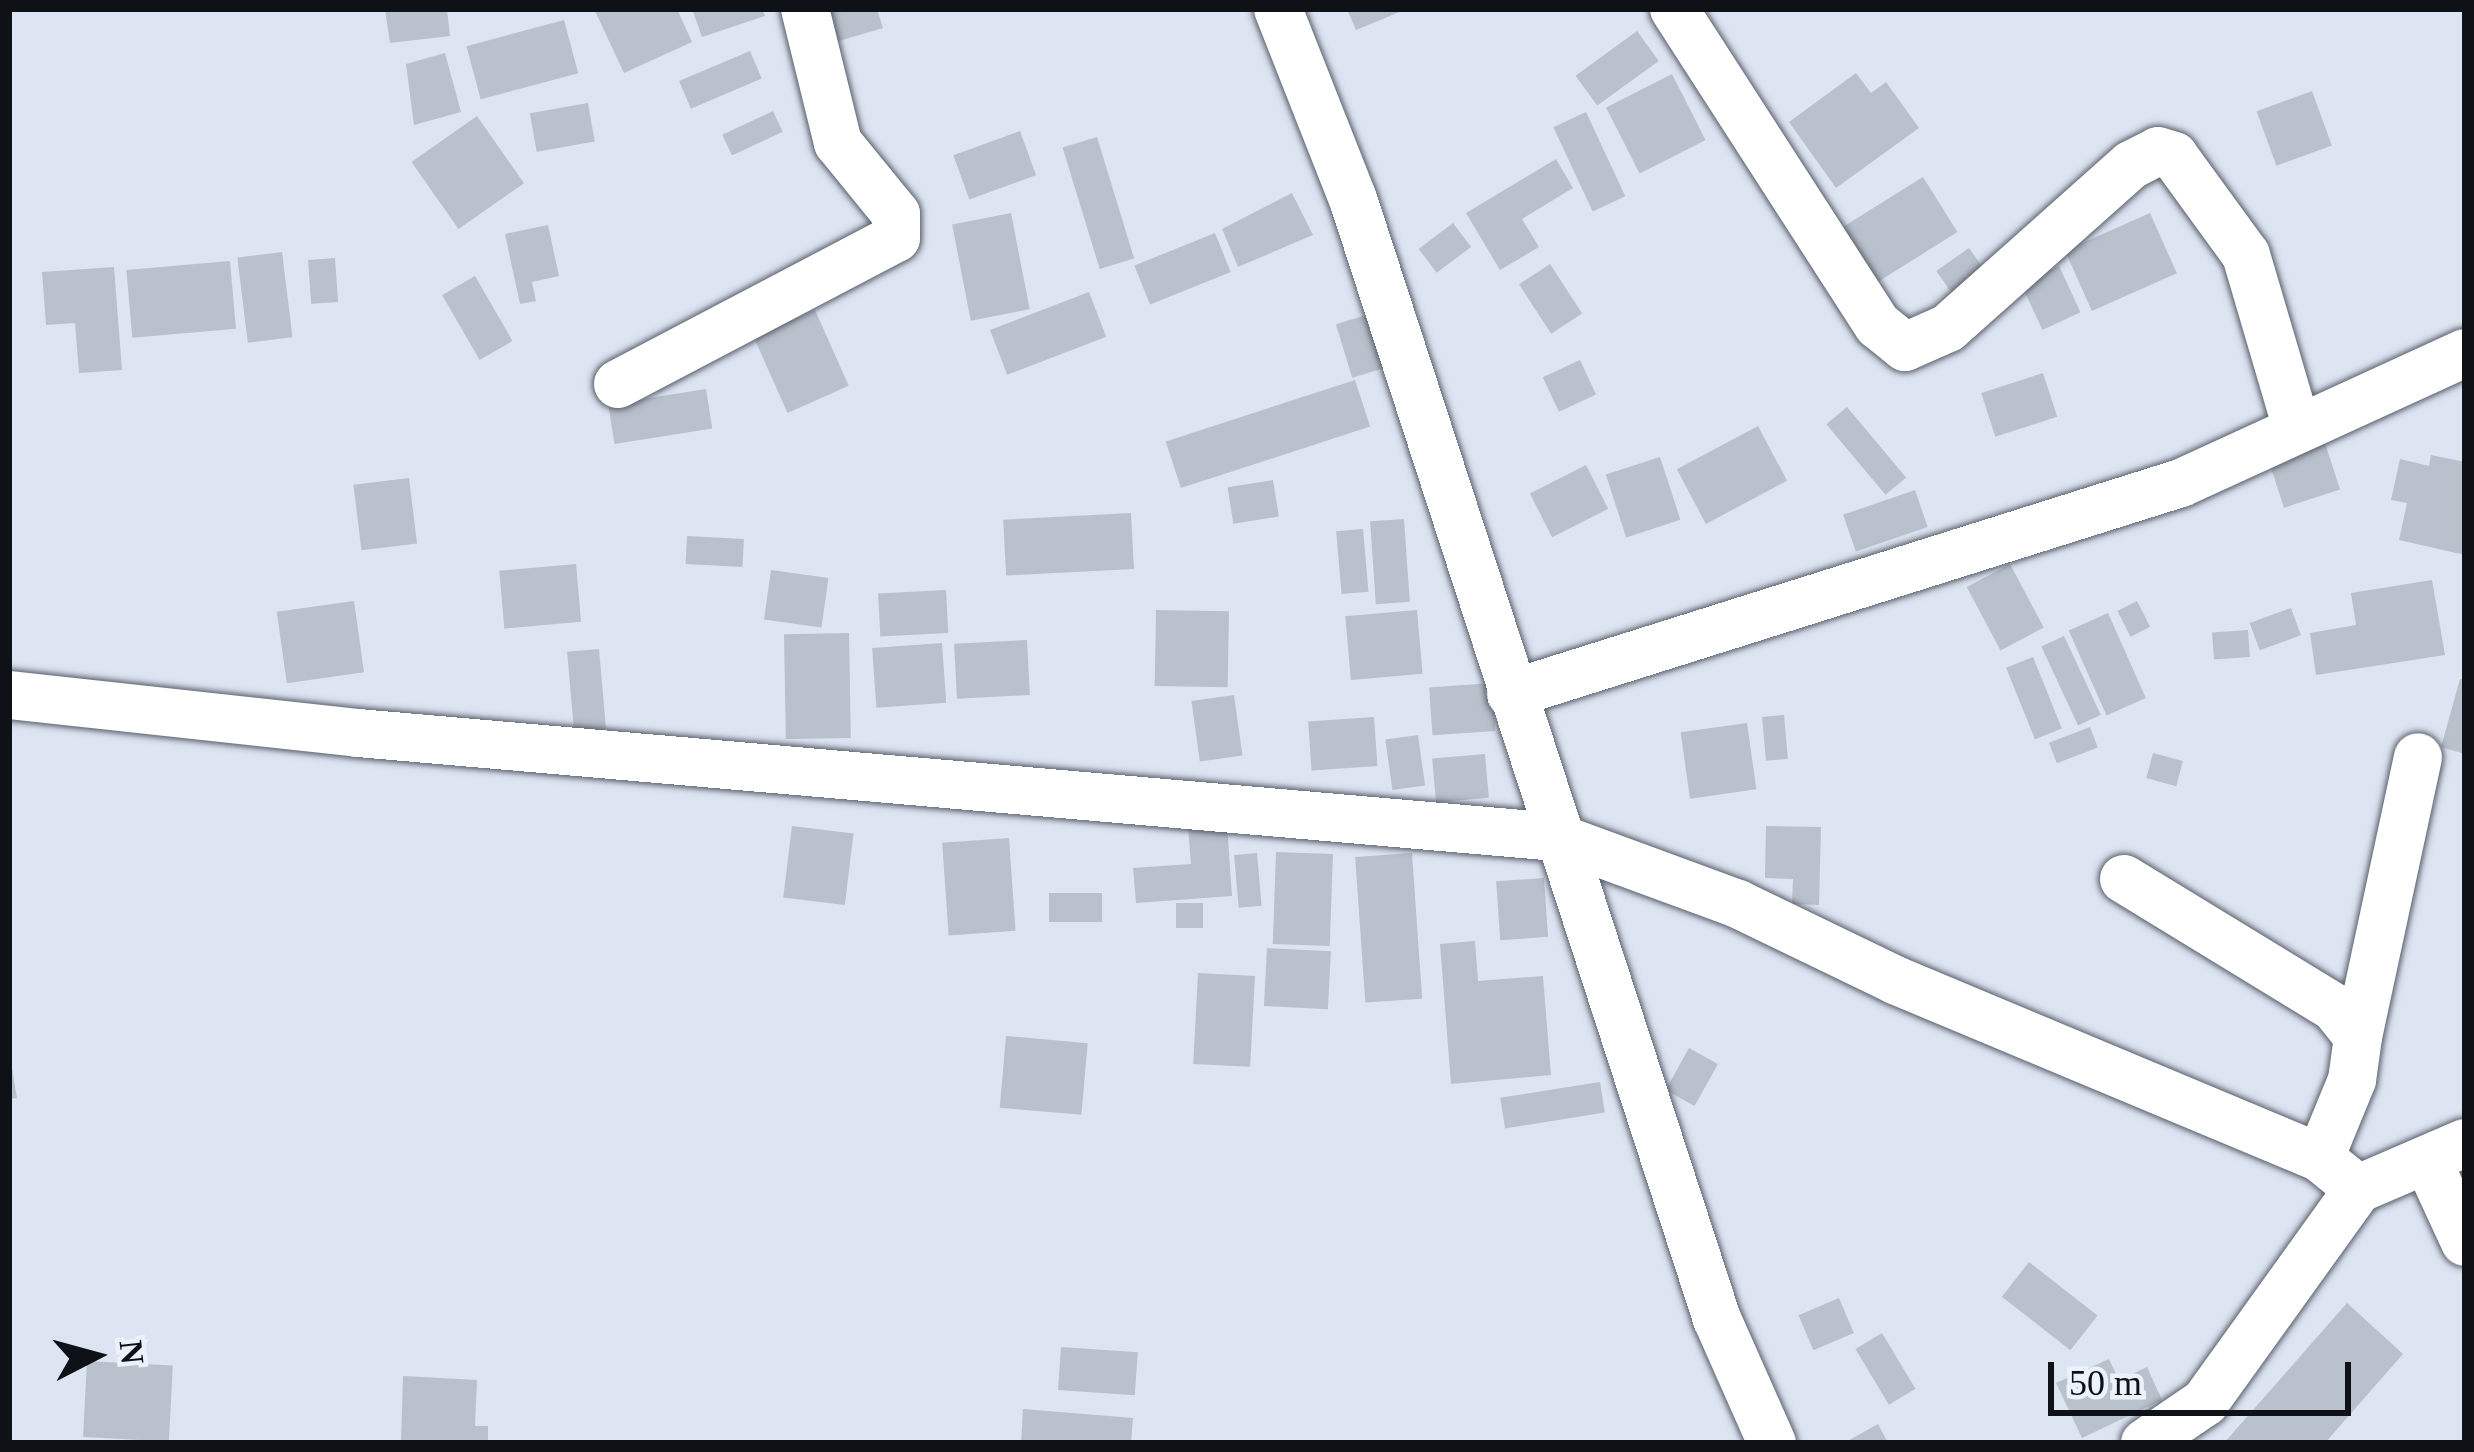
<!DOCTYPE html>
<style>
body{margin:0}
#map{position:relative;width:2474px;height:1452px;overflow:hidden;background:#dde5f2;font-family:Georgia,serif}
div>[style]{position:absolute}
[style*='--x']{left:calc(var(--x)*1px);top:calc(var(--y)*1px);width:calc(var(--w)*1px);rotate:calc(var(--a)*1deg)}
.building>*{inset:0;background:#b9c1cd;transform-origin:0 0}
.roads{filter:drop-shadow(0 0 3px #585f6a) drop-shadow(0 0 3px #585f6a)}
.minor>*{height:48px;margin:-24px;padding:0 24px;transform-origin:24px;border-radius:24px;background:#fff}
span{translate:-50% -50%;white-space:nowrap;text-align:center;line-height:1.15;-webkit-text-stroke:10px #ebf2fc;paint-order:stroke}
.frame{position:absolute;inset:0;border:12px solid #0e1115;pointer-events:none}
.north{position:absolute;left:36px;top:1296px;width:120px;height:120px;-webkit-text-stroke:9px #ebf2fc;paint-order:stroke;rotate:84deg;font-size:33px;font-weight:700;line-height:48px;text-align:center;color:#0e1115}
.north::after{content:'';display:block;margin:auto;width:42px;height:54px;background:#0e1115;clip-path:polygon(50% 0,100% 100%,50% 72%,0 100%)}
.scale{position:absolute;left:2048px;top:1362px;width:303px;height:54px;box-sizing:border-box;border:6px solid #0e1115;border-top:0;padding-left:15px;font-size:36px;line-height:42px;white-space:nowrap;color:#0e1115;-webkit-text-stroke:9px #ebf2fc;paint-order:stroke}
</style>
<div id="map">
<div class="building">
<i style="clip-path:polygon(385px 9px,447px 9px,450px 36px,390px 43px)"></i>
<i style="clip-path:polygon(594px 9px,677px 9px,692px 42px,624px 73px)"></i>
<i style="clip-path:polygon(692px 9px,762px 9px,765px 16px,702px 37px)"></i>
<i style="clip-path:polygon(821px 9px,877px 9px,883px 28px,832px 43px)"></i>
<i style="clip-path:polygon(1347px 9px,1407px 9px,1356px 30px)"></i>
<i style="left:564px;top:20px;width:55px;height:101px;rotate:75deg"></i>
<i style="left:1637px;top:31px;width:37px;height:76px;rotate:54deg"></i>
<i style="left:750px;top:51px;width:30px;height:77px;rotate:67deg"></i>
<i style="clip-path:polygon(445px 53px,461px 112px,414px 125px,406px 64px)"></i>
<i style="clip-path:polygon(1856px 73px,1871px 93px,1886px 82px,1919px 128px,1836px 188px,1789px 122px)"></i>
<i style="left:1672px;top:74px;width:74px;height:74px;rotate:63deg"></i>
<i style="left:2312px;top:91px;width:58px;height:59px;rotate:70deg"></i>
<i style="left:588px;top:103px;width:39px;height:59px;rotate:80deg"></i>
<i style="left:773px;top:111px;width:23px;height:56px;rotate:65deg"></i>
<i style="left:1586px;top:112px;width:93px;height:36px;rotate:65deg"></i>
<i style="left:477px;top:116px;width:82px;height:80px;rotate:55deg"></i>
<i style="left:1020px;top:131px;width:47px;height:71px;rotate:70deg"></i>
<i style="left:1097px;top:137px;width:127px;height:36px;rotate:73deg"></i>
<i style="clip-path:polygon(1556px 159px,1573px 188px,1522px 219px,1539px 247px,1500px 270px,1466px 213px)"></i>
<i style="left:1923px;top:177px;width:65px;height:104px;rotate:58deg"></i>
<i style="clip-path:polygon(1292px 193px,1313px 235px,1238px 267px,1222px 229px)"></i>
<i style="left:1011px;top:213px;width:98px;height:60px;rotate:79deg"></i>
<i style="left:2150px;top:213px;width:66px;height:93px;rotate:66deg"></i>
<i style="left:1453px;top:223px;width:30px;height:43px;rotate:53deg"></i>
<i style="clip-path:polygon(548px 225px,559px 276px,532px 282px,536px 301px,520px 304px,505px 234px)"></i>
<i style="left:1215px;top:233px;width:42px;height:87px;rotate:68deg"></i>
<i style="left:1969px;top:248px;width:29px;height:40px;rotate:55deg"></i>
<i style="left:282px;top:252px;width:86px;height:45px;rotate:83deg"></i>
<i style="left:335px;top:258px;width:44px;height:27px;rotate:86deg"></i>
<i style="left:230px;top:261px;width:68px;height:104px;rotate:85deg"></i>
<i style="left:1550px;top:264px;width:59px;height:37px;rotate:57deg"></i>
<i style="left:2059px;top:266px;width:51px;height:42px;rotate:65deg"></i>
<i style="clip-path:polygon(114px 267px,122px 370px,79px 373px,75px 323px,46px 325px,42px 272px)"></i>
<i style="left:475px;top:276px;width:75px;height:38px;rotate:60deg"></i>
<i style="left:1089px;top:292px;width:48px;height:106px;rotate:69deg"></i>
<i style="left:815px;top:310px;width:83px;height:67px;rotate:66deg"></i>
<i style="left:1376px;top:312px;width:56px;height:42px;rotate:73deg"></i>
<i style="left:1580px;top:360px;width:38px;height:41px;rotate:65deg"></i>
<i style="left:2043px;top:373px;width:46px;height:65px;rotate:72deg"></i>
<i style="left:1355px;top:380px;width:49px;height:199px;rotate:72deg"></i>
<i style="left:706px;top:389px;width:40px;height:99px;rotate:81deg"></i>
<i style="left:1847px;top:407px;width:92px;height:27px;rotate:50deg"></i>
<i style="left:1758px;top:426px;width:62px;height:92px;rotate:62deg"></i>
<i style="left:2324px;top:440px;width:52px;height:59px;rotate:72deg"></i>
<i style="clip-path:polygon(2431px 455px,2465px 462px,2465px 555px,2399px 540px,2407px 503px,2391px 500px,2400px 459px,2429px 466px)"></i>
<i style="left:1660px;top:457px;width:66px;height:57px;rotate:72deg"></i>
<i style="left:1586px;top:465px;width:49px;height:63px;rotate:63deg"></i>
<i style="left:409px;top:478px;width:66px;height:56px;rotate:83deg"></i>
<i style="left:1273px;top:480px;width:37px;height:46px;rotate:81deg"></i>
<i style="left:1915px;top:490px;width:39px;height:76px;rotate:71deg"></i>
<i style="left:1131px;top:513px;width:56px;height:128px;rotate:87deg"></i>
<i style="left:1404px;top:519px;width:83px;height:34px;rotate:86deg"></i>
<i style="left:1363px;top:529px;width:63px;height:27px;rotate:85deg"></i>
<i style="left:687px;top:536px;width:57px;height:28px;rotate:3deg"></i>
<i style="left:576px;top:564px;width:58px;height:77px;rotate:85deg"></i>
<i style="left:2010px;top:564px;width:72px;height:49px;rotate:62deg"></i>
<i style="left:771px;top:570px;width:58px;height:50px;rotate:8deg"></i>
<i style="clip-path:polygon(2432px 580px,2445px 655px,2316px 675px,2310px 633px,2356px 625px,2351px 593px)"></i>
<i style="left:946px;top:590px;width:43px;height:68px;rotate:87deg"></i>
<i style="left:354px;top:601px;width:72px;height:78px;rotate:82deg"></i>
<i style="left:2137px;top:601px;width:29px;height:22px;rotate:63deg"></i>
<i style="left:2291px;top:608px;width:29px;height:44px;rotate:70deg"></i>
<i style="left:1156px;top:610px;width:73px;height:76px;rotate:1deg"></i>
<i style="left:1417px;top:610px;width:64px;height:72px;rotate:85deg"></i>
<i style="left:2108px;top:613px;width:93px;height:43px;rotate:66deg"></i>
<i style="left:2248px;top:630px;width:27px;height:36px;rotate:86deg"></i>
<i style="left:849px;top:633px;width:105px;height:65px;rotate:89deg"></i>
<i style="left:2064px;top:636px;width:87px;height:25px;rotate:65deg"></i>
<i style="left:1027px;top:640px;width:55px;height:73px;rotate:87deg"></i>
<i style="left:942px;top:643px;width:60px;height:70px;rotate:86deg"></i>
<i style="left:599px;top:649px;width:92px;height:32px;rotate:85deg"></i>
<i style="left:2033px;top:657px;width:77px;height:29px;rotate:68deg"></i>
<i style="clip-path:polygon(2460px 679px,2465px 680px,2465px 754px,2441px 747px)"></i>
<i style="left:1492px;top:683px;width:48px;height:63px;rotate:86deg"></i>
<i style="left:1234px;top:695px;width:61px;height:43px;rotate:82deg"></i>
<i style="left:1784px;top:715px;width:44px;height:22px;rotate:85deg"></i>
<i style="left:1374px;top:717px;width:49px;height:66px;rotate:86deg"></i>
<i style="left:1747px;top:723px;width:67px;height:67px;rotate:82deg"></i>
<i style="left:2090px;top:727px;width:22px;height:44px;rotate:69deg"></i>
<i style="left:1418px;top:735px;width:51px;height:33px;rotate:82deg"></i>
<i style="left:2153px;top:753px;width:31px;height:26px;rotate:15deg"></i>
<i style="left:1485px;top:754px;width:44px;height:53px;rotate:85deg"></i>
<i style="clip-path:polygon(1227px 824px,1232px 896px,1136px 903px,1133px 868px,1191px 864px,1188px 827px)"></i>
<i style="left:792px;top:826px;width:62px;height:72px;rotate:7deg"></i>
<i style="clip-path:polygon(1766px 826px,1821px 827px,1819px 905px,1792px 904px,1793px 879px,1765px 878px)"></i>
<i style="left:1009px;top:838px;width:93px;height:67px;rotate:86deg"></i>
<i style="left:1276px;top:852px;width:57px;height:92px;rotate:2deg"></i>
<i style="left:1257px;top:853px;width:53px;height:23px;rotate:85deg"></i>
<i style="left:1412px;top:853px;width:146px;height:57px;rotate:86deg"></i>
<i style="left:1544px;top:878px;width:59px;height:48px;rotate:86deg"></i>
<i style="left:1049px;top:893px;width:53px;height:29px"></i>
<i style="left:1176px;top:903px;width:27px;height:25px"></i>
<i style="clip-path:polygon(1475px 941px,1478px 981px,1543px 976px,1551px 1075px,1451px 1084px,1440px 944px)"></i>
<i style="left:1267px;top:948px;width:64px;height:58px;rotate:3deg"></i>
<i style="left:1198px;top:973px;width:57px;height:91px;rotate:3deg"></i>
<i style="left:1006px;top:1036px;width:82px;height:72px;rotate:5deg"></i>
<i style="left:1689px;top:1048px;width:33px;height:48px;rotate:29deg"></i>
<i style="clip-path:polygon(9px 1051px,17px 1098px,9px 1099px)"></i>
<i style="left:1600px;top:1082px;width:31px;height:101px;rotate:81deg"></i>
<i style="left:2029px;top:1262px;width:87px;height:44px;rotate:38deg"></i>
<i style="left:1839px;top:1298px;width:38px;height:44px;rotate:67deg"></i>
<i style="clip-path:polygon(2347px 1303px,2403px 1354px,2325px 1443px,2224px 1443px)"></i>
<i style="left:1882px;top:1333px;width:65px;height:31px;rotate:59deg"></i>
<i style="left:1061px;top:1347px;width:77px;height:43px;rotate:4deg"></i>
<i style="clip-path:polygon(2109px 1359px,2119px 1380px,2147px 1367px,2162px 1400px,2082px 1438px,2056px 1383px)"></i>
<i style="left:87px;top:1361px;width:86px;height:76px;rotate:3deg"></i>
<i style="clip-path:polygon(403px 1376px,477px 1380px,475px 1426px,488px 1426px,488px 1443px,401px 1443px)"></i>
<i style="clip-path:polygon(1023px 1409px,1133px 1418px,1131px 1443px,1021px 1443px)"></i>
<i style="clip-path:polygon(1878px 1424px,1888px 1443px,1844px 1443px)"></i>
</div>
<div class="roads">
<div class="minor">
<i style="--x:1278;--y:9;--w:204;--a:68.5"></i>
<i style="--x:1353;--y:199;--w:1178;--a:72"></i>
<i style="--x:1717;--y:1319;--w:136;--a:66.1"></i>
<i style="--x:1674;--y:9;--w:376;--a:57.2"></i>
<i style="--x:1878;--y:325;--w:35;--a:39"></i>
<i style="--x:1905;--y:347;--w:47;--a:-23.8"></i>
<i style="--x:1948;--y:328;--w:245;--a:-41.7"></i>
<i style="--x:2131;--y:165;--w:30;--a:-27"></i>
<i style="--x:2158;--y:151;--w:17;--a:17"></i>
<i style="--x:2174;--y:156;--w:122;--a:54"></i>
<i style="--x:2246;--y:255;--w:180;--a:73.6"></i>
<i style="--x:618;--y:384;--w:314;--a:-27.7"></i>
<i style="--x:896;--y:238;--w:24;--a:-90"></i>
<i style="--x:896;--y:214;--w:92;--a:-129.2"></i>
<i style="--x:838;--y:143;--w:138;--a:-103.8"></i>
<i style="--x:1511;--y:694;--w:702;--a:-17.48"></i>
<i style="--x:2181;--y:483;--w:312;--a:-24.6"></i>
<i style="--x:9;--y:695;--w:351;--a:6.2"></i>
<i style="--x:358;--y:733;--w:1203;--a:4.96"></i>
<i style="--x:1556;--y:837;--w:194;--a:20.2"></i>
<i style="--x:1738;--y:904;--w:174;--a:25.8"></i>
<i style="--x:1895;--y:980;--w:461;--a:22.7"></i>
<i style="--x:2320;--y:1158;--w:49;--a:39.2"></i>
<i style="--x:2124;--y:879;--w:246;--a:31.4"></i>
<i style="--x:2334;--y:1007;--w:38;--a:51"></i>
<i style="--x:2358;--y:1037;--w:43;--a:97.9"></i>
<i style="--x:2352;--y:1080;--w:84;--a:112.3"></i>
<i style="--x:2358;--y:1037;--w:286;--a:-77.9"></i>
<i style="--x:2428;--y:1162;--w:88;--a:65.2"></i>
<i style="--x:2145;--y:1443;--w:73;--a:-34.3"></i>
<i style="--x:2205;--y:1402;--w:262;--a:-54.3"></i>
<i style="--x:2358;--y:1189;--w:116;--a:-23.3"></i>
</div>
</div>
<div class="frame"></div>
<div class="north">N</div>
<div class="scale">50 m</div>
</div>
